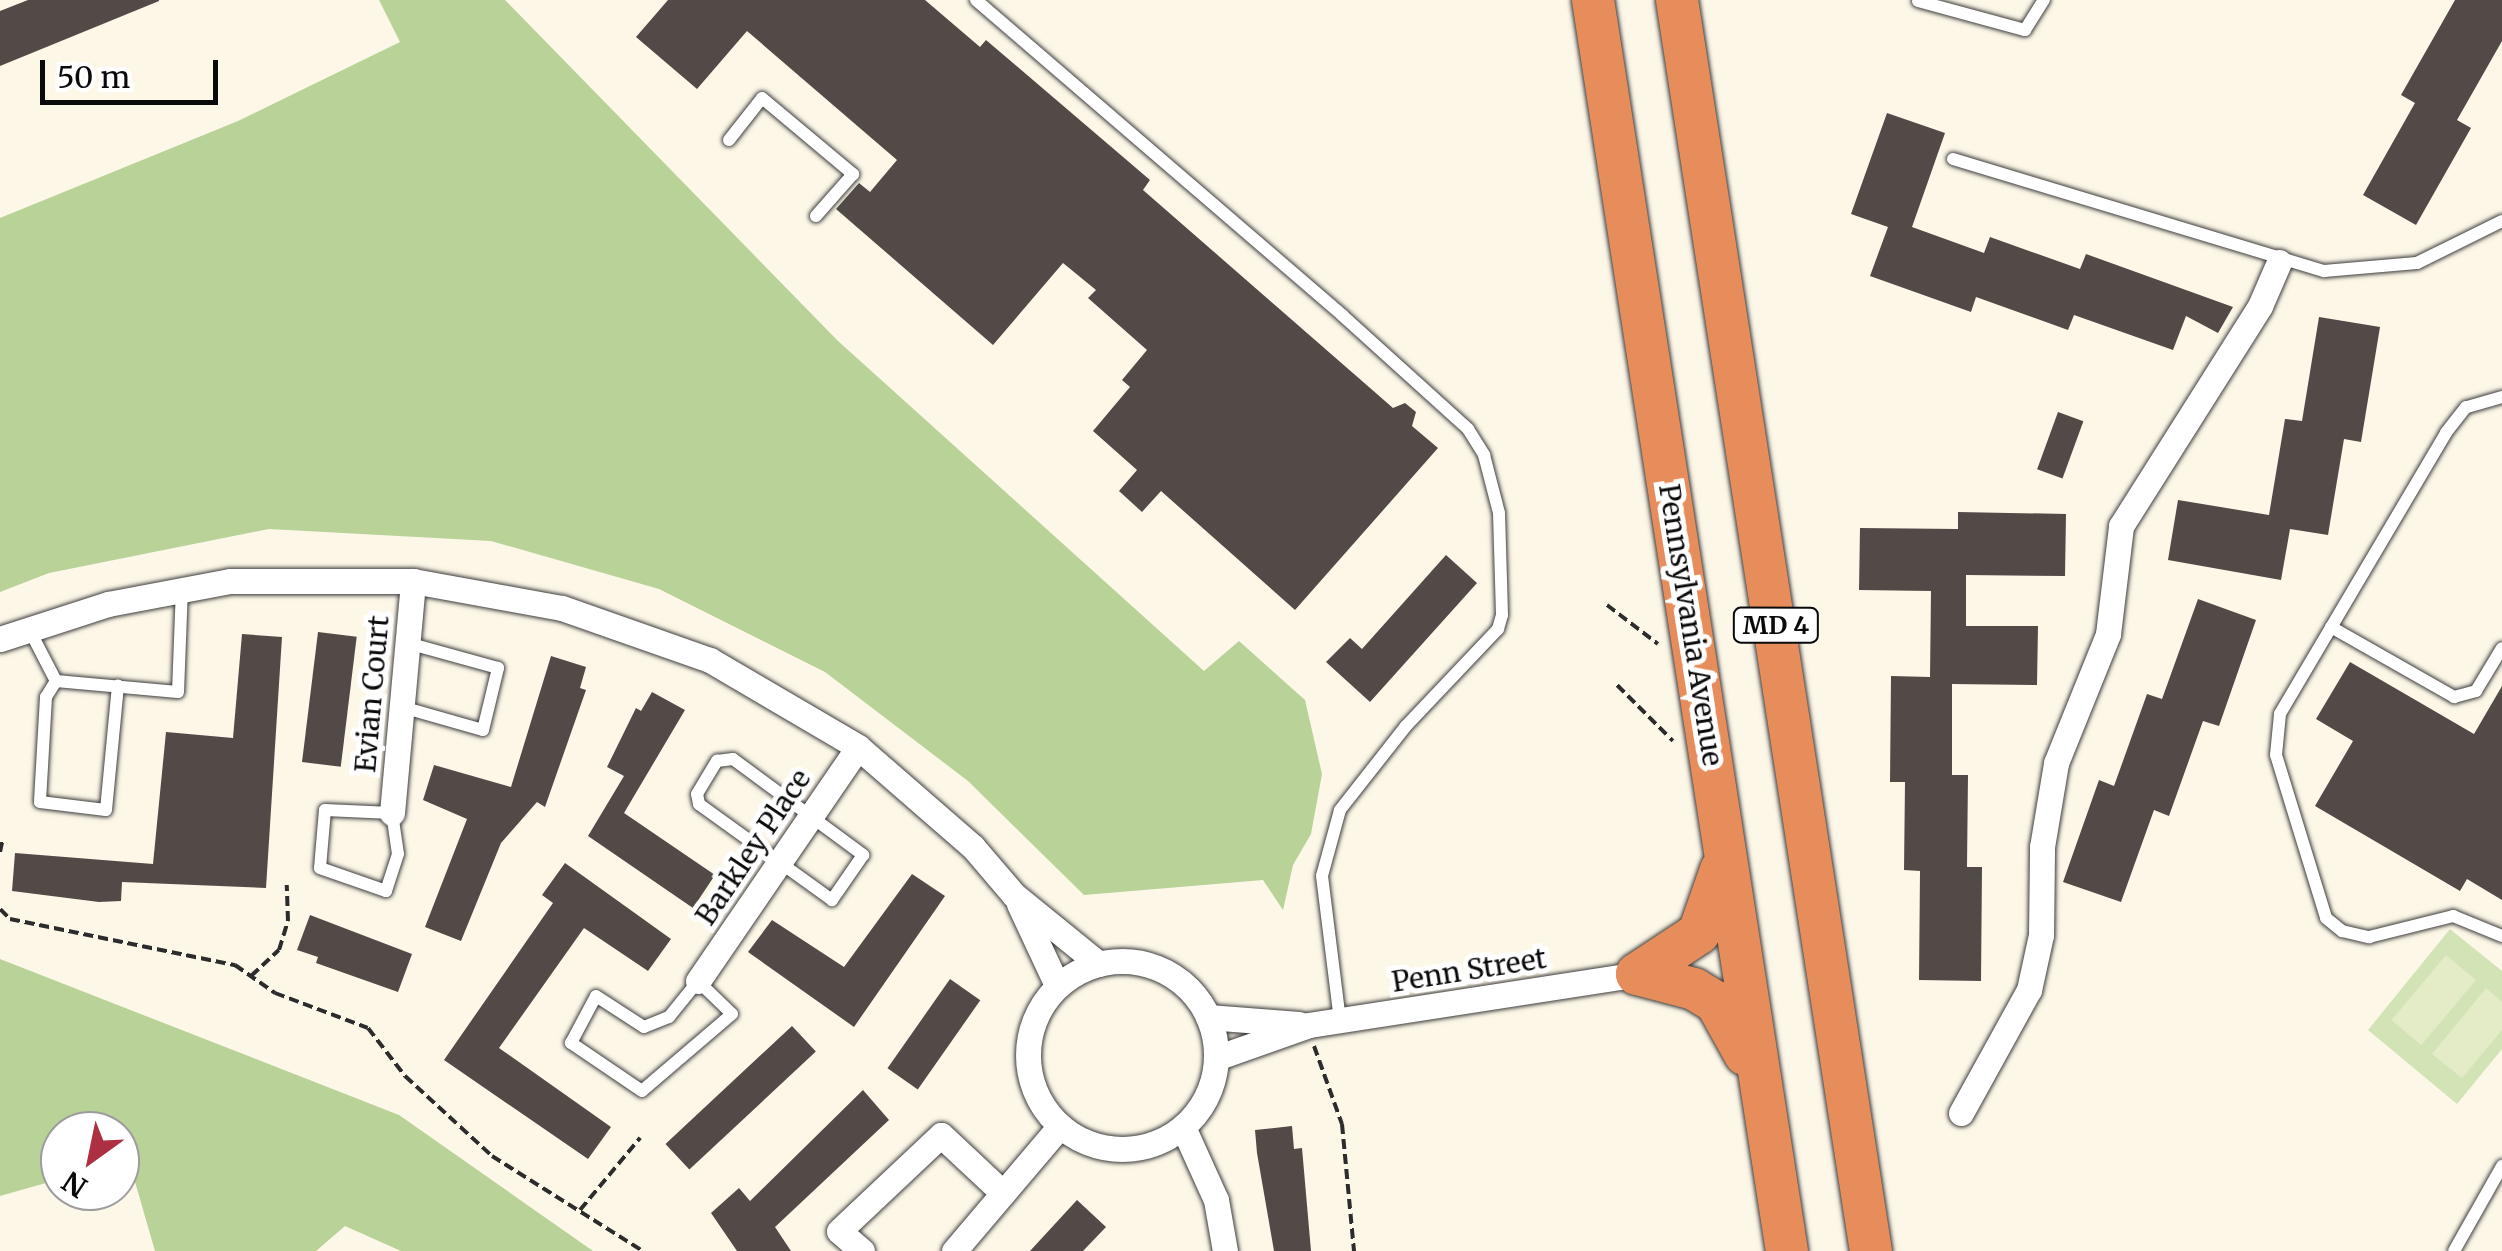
<!DOCTYPE html>
<style>
body{margin:0}
#map{position:relative;width:2502px;height:1251px;overflow:hidden;background:#fdf7e8;font-family:Merriweather,serif}
div>[style]{position:absolute}
[style*='--x']{left:calc(var(--x)*1px);top:calc(var(--y)*1px);width:calc(var(--w)*1px);rotate:calc(var(--a)*1deg)}
.green>*{inset:0;background:#d2e3b6}
.forest>*{inset:0;background:#b8d297}
.pitch>*{inset:0;background:#e3ebc7;transform-origin:0 0}
.building>*{inset:0;background:#514a47;transform-origin:0 0}
.path>*{height:4px;margin-top:-2px;transform-origin:0;background:repeating-linear-gradient(90deg,#2c2c2c 0 10px,transparent 0 15px)}
.roads{filter:drop-shadow(0 0 2px #3d3d3d) drop-shadow(0 0 2px #3d3d3d)}
.lane>*{height:12px;margin:-6px;padding:0 6px;transform-origin:6px;border-radius:6px;background:#fff}
.street>*{height:25px;margin:-12.5px;padding:0 12.5px;transform-origin:12.5px;border-radius:12.5px;background:#fff}
.street>.ring{margin:-12.5px;padding:0;box-sizing:content-box;background:none;border:25px solid #fff;border-radius:50%}
.highway>*{height:42px;margin:-21px;padding:0 21px;transform-origin:21px;border-radius:21px;background:#e78d5c}
span{translate:-50% -50%;white-space:nowrap;text-align:center;line-height:1.15;-webkit-text-stroke:10px #fff;paint-order:stroke}
.shield-label span{padding:2px 8px;background:#fff;border:2px solid;border-radius:8px;-webkit-text-stroke-width:0}
.shield-label{font-size:25px;color:#0a0a0a;font-weight:700}
.street-label{font-size:28px;color:#0a0a0a}
.north{position:absolute;left:40px;top:1111px;width:100px;height:100px;box-sizing:border-box;background:#fff;border:2px solid #9d9d9d;border-radius:50%;rotate:213deg;font-size:28px;font-weight:700;line-height:40px;text-align:center;color:#0a0a0a}
.north::after{content:'';display:block;margin:auto;width:35px;height:45px;background:#ac2f42;clip-path:polygon(50% 0,100% 100%,50% 72%,0 100%)}
.scale{position:absolute;left:40px;top:60px;width:178px;height:45px;box-sizing:border-box;border:5px solid #0a0a0a;border-top:0;padding-left:12px;font-size:30px;line-height:35px;white-space:nowrap;color:#0a0a0a;-webkit-text-stroke:8px #fff;paint-order:stroke}
</style>
<div id="map">
<div class="green">
<i style="clip-path:polygon(2450px 929px,2502px 971px,2502px 1049px,2457px 1104px,2368px 1030px)"></i>
</div>
<div class="forest">
<i style="clip-path:polygon(379px 0,505px 0,838px 341px,1204px 671px,1239px 641px,1305px 700px,1322px 774px,1311px 834px,1293px 865px,1283px 910px,1263px 880px,1084px 895px,968px 781px,825px 672px,659px 589px,491px 541px,269px 529px,49px 573px,0 592px,0 218px,238px 121px,400px 42px)"></i>
<i style="clip-path:polygon(0 959px,399px 1115px,593px 1251px,401px 1251px,345px 1226px,316px 1251px,155px 1251px,129px 1161px,120px 1163px,120px 1131px,60px 1131px,60px 1179px,0 1196px)"></i>
</div>
<div class="pitch">
<i style="left:2446px;top:955px;width:39px;height:85px;rotate:40deg"></i>
<i style="clip-path:polygon(2486px 988px,2502px 1002px,2502px 1030px,2462px 1078px,2432px 1054px)"></i>
</div>
<div class="building">
<i style="clip-path:polygon(28px 0,159px 0,159px 1px,0 66px,0 11px)"></i>
<i style="clip-path:polygon(668px 0,925px 0,980px 47px,986px 40px,1150px 180px,1143px 190px,1393px 408px,1405px 403px,1416px 412px,1412px 426px,1438px 448px,1295px 610px,1161px 491px,1142px 512px,1119px 491px,1137px 470px,1093px 431px,1130px 387px,1122px 380px,1147px 350px,1088px 298px,1096px 290px,1063px 263px,993px 345px,836px 209px,859px 183px,870px 192px,897px 160px,747px 31px,697px 89px,636px 37px)"></i>
<i style="clip-path:polygon(2455px 0,2502px 0,2502px 41px,2457px 120px,2471px 128px,2416px 225px,2363px 195px,2415px 103px,2401px 95px)"></i>
<i style="clip-path:polygon(1887px 113px,1945px 133px,1912px 227px,1984px 253px,1990px 237px,2080px 269px,2086px 254px,2233px 307px,2218px 333px,2186px 316px,2173px 350px,2074px 315px,2068px 330px,1976px 297px,1971px 312px,1870px 276px,1888px 227px,1851px 214px)"></i>
<i style="clip-path:polygon(2319px 317px,2380px 327px,2361px 442px,2344px 439px,2328px 535px,2290px 529px,2281px 580px,2168px 560px,2178px 500px,2269px 515px,2285px 419px,2302px 421px)"></i>
<i style="left:2058px;top:412px;width:27px;height:61px;rotate:20deg"></i>
<i style="clip-path:polygon(1958px 512px,2066px 514px,2065px 576px,1966px 575px,1966px 626px,2038px 626px,2037px 685px,1952px 684px,1952px 775px,1968px 775px,1967px 867px,1982px 867px,1981px 981px,1919px 980px,1920px 871px,1904px 870px,1905px 782px,1890px 782px,1891px 676px,1930px 677px,1931px 591px,1859px 590px,1860px 528px,1958px 529px)"></i>
<i style="clip-path:polygon(1446px 555px,1477px 583px,1370px 702px,1326px 662px,1350px 638px,1362px 649px)"></i>
<i style="clip-path:polygon(2198px 599px,2256px 620px,2219px 726px,2203px 721px,2169px 816px,2154px 810px,2121px 902px,2063px 882px,2099px 780px,2114px 786px,2147px 694px,2162px 699px)"></i>
<i style="left:318px;top:632px;width:39px;height:131px;rotate:7deg"></i>
<i style="clip-path:polygon(242px 634px,282px 637px,266px 888px,122px 882px,121px 901px,99px 902px,12px 891px,15px 853px,153px 864px,166px 732px,233px 738px)"></i>
<i style="clip-path:polygon(551px 656px,586px 667px,580px 688px,586px 690px,545px 807px,537px 802px,501px 843px,461px 941px,425px 927px,467px 819px,423px 800px,434px 765px,511px 787px)"></i>
<i style="clip-path:polygon(2350px 662px,2474px 734px,2502px 686px,2502px 900px,2467px 879px,2460px 891px,2315px 806px,2353px 741px,2316px 719px)"></i>
<i style="clip-path:polygon(652px 692px,685px 710px,624px 813px,715px 875px,693px 908px,588px 836px,624px 776px,607px 767px,636px 708px,641px 711px)"></i>
<i style="clip-path:polygon(565px 863px,671px 939px,648px 971px,584px 928px,499px 1048px,611px 1127px,588px 1159px,444px 1060px,553px 903px,542px 895px)"></i>
<i style="clip-path:polygon(912px 874px,945px 896px,854px 1027px,748px 952px,772px 920px,844px 967px)"></i>
<i style="clip-path:polygon(310px 915px,412px 954px,398px 992px,316px 963px,318px 957px,297px 950px)"></i>
<i style="left:950px;top:979px;width:37px;height:109px;rotate:35deg"></i>
<i style="left:792px;top:1026px;width:35px;height:173px;rotate:47deg"></i>
<i style="clip-path:polygon(863px 1090px,889px 1120px,775px 1227px,791px 1251px,737px 1251px,711px 1213px,739px 1188px,750px 1201px)"></i>
<i style="clip-path:polygon(1292px 1126px,1294px 1149px,1302px 1148px,1311px 1251px,1274px 1251px,1257px 1153px,1255px 1130px)"></i>
<i style="clip-path:polygon(1077px 1200px,1106px 1227px,1083px 1251px,1030px 1251px)"></i>
</div>
<div class="path">
<i style="--x:1607;--y:605;--w:64;--a:37.4"></i>
<i style="--x:1617;--y:685;--w:79;--a:45"></i>
<i style="--x:0;--y:852;--w:14;--a:-78"></i>
<i style="--x:0;--y:909;--w:14;--a:45"></i>
<i style="--x:10;--y:919;--w:230;--a:11.6"></i>
<i style="--x:235;--y:965;--w:49;--a:35"></i>
<i style="--x:275;--y:993;--w:99;--a:20.6"></i>
<i style="--x:368;--y:1028;--w:61;--a:52.4"></i>
<i style="--x:405;--y:1076;--w:118;--a:42.6"></i>
<i style="--x:492;--y:1156;--w:178;--a:32.2"></i>
<i style="--x:251;--y:976;--w:38;--a:-43"></i>
<i style="--x:279;--y:950;--w:30;--a:-73"></i>
<i style="--x:288;--y:921;--w:36;--a:-92"></i>
<i style="--x:1314;--y:1046;--w:83;--a:70.3"></i>
<i style="--x:1342;--y:1124;--w:128;--a:84.6"></i>
<i style="--x:580;--y:1210;--w:94;--a:-50.2"></i>
</div>
<div class="roads">
<div class="lane">
<i style="--x:976;--y:0;--w:483;--a:40.7"></i>
<i style="--x:1342;--y:315;--w:170;--a:42.1"></i>
<i style="--x:1468;--y:429;--w:31;--a:58"></i>
<i style="--x:1484;--y:455;--w:60;--a:75.5"></i>
<i style="--x:1499;--y:513;--w:102;--a:88.3"></i>
<i style="--x:1502;--y:615;--w:15;--a:106"></i>
<i style="--x:1498;--y:629;--w:134;--a:133.5"></i>
<i style="--x:1406;--y:726;--w:107;--a:128.2"></i>
<i style="--x:1340;--y:810;--w:68;--a:105.3"></i>
<i style="--x:1322;--y:876;--w:145;--a:82.9"></i>
<i style="--x:1918;--y:1;--w:111;--a:15.2"></i>
<i style="--x:2025;--y:30;--w:36;--a:-58"></i>
<i style="--x:729;--y:140;--w:53;--a:-51.8"></i>
<i style="--x:762;--y:98;--w:119;--a:39.9"></i>
<i style="--x:853;--y:174;--w:56;--a:131.4"></i>
<i style="--x:1953;--y:159;--w:388;--a:16.8"></i>
<i style="--x:2324;--y:271;--w:93;--a:-4.9"></i>
<i style="--x:2417;--y:263;--w:95;--a:-26.3"></i>
<i style="--x:2502;--y:397;--w:37;--a:164"></i>
<i style="--x:2466;--y:407;--w:33;--a:128"></i>
<i style="--x:2446;--y:433;--w:326;--a:120.6"></i>
<i style="--x:2280;--y:714;--w:41;--a:95.6"></i>
<i style="--x:2276;--y:755;--w:170;--a:72.9"></i>
<i style="--x:2326;--y:918;--w:21;--a:39"></i>
<i style="--x:2342;--y:931;--w:28;--a:13"></i>
<i style="--x:2369;--y:937;--w:87;--a:-14"></i>
<i style="--x:2453;--y:916;--w:53;--a:22.2"></i>
<i style="--x:2331;--y:627;--w:142;--a:29.6"></i>
<i style="--x:2454;--y:697;--w:23;--a:-15"></i>
<i style="--x:2476;--y:691;--w:50;--a:-58.8"></i>
<i style="--x:29;--y:629;--w:59;--a:62.6"></i>
<i style="--x:56;--y:681;--w:122;--a:5.2"></i>
<i style="--x:178;--y:692;--w:104;--a:-87.8"></i>
<i style="--x:56;--y:681;--w:19;--a:122"></i>
<i style="--x:46;--y:697;--w:105;--a:93.3"></i>
<i style="--x:40;--y:802;--w:66;--a:6.9"></i>
<i style="--x:106;--y:810;--w:125;--a:-84.5"></i>
<i style="--x:402;--y:707;--w:84;--a:15.9"></i>
<i style="--x:483;--y:730;--w:64;--a:-76.4"></i>
<i style="--x:498;--y:668;--w:94;--a:-164.6"></i>
<i style="--x:733;--y:759;--w:162;--a:36.4"></i>
<i style="--x:863;--y:855;--w:55;--a:124.6"></i>
<i style="--x:832;--y:900;--w:164;--a:-144.2"></i>
<i style="--x:699;--y:804;--w:10;--a:-101"></i>
<i style="--x:697;--y:794;--w:39;--a:-59"></i>
<i style="--x:717;--y:761;--w:16;--a:-7"></i>
<i style="--x:325;--y:810;--w:67;--a:2.6"></i>
<i style="--x:392;--y:813;--w:41;--a:81.7"></i>
<i style="--x:398;--y:854;--w:39;--a:108"></i>
<i style="--x:386;--y:891;--w:70;--a:-160.8"></i>
<i style="--x:320;--y:868;--w:58;--a:-85.1"></i>
<i style="--x:698;--y:981;--w:47;--a:44.1"></i>
<i style="--x:732;--y:1014;--w:118;--a:139.5"></i>
<i style="--x:642;--y:1091;--w:86;--a:-145.9"></i>
<i style="--x:571;--y:1043;--w:53;--a:-62"></i>
<i style="--x:596;--y:996;--w:57;--a:32.9"></i>
<i style="--x:644;--y:1027;--w:27;--a:-22"></i>
<i style="--x:669;--y:1017;--w:46;--a:-51.1"></i>
<i style="--x:2454;--y:1251;--w:98;--a:-60.5"></i>
</div>
<div class="street">
<i style="--x:0;--y:639;--w:114;--a:-18"></i>
<i style="--x:108;--y:604;--w:124;--a:-10.7"></i>
<i style="--x:230;--y:581;--w:183;--a:0"></i>
<i style="--x:413;--y:581;--w:151;--a:10.3"></i>
<i style="--x:562;--y:608;--w:157;--a:19.4"></i>
<i style="--x:710;--y:660;--w:172;--a:30.4"></i>
<i style="--x:858;--y:747;--w:152;--a:41"></i>
<i style="--x:973;--y:847;--w:63;--a:49.5"></i>
<i style="--x:1014;--y:895;--w:109;--a:39.1"></i>
<i style="--x:392;--y:813;--w:233;--a:-84.8"></i>
<i style="--x:1019;--y:904;--w:89;--a:64.9"></i>
<i class="ring" style="left:1028px;top:961px;width:163px;height:163px"></i>
<i style="--x:698;--y:981;--w:283;--a:-55.6"></i>
<i style="--x:1208;--y:1017;--w:91;--a:4.4"></i>
<i style="--x:1216;--y:1058;--w:99;--a:-19.5"></i>
<i style="--x:1309;--y:1025;--w:332;--a:-8.8"></i>
<i style="--x:1961;--y:1113;--w:141;--a:-61.1"></i>
<i style="--x:2029;--y:990;--w:56;--a:-77.7"></i>
<i style="--x:2041;--y:935;--w:88;--a:-89.3"></i>
<i style="--x:2042;--y:847;--w:85;--a:-80.5"></i>
<i style="--x:2056;--y:763;--w:139;--a:-68"></i>
<i style="--x:2108;--y:634;--w:109;--a:-83.1"></i>
<i style="--x:2121;--y:526;--w:260;--a:-57.7"></i>
<i style="--x:2260;--y:306;--w:48;--a:-66.6"></i>
<i style="--x:1183;--y:1127;--w:80;--a:65.7"></i>
<i style="--x:1216;--y:1200;--w:52;--a:80"></i>
<i style="--x:862;--y:1251;--w:30;--a:-139"></i>
<i style="--x:839;--y:1231;--w:140;--a:-43.3"></i>
<i style="--x:941;--y:1135;--w:85;--a:43.1"></i>
<i style="--x:954;--y:1251;--w:164;--a:-49.7"></i>
</div>
<div class="highway">
<i style="--x:1593;--y:0;--w:1266;--a:81.19"></i>
<i style="--x:1677;--y:0;--w:1266;--a:81.19"></i>
<i style="--x:1637;--y:974;--w:59;--a:14.7"></i>
<i style="--x:1694;--y:989;--w:26;--a:31"></i>
<i style="--x:1716;--y:1002;--w:60;--a:60.9"></i>
<i style="--x:1637;--y:974;--w:74;--a:-33.5"></i>
<i style="--x:1699;--y:933;--w:67;--a:-70.8"></i>
</div>
</div>
<div class="shield-label">
<span style="left:1776px;top:625px">MD 4</span>
</div>
<div class="street-label">
<span style="left:1691px;top:625px;rotate:81deg">Pennsylvania Avenue</span>
<span style="left:372px;top:694px;rotate:-85deg">Evian Court</span>
<span style="left:753px;top:847px;rotate:-56deg">Barkley Place</span>
<span style="left:1469px;top:970px;rotate:-9deg">Penn Street</span>
</div>
<div class="north">N</div>
<div class="scale">50 m</div>
</div>
